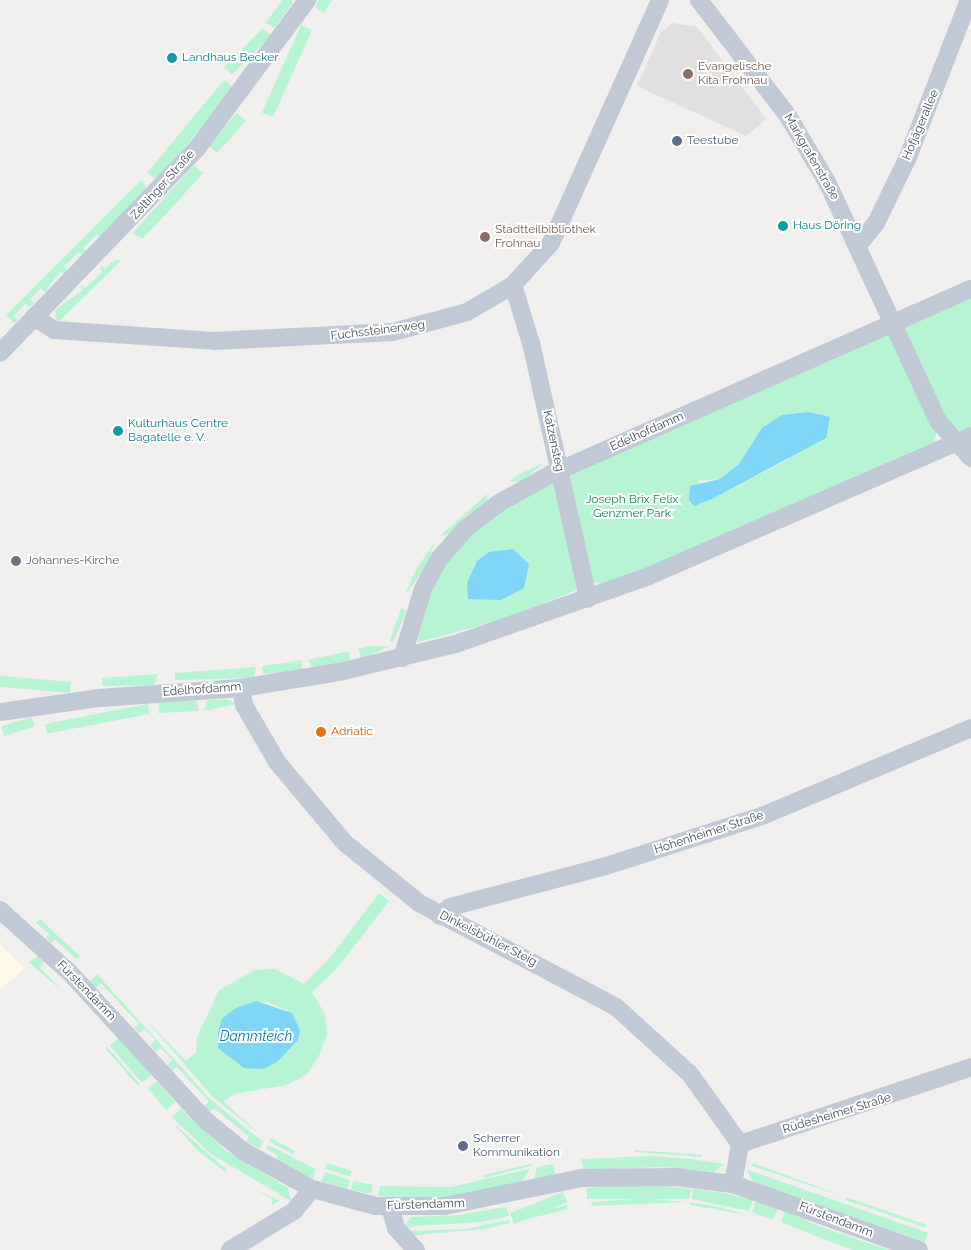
<!DOCTYPE html>
<meta charset="utf-8">
<style>
body{margin:0}
#map{position:relative;width:971px;height:1250px;overflow:hidden;background:#f1eeee;font-family:Raleway,sans-serif}
div>[style]{position:absolute}
[style*='--x']{left:calc(var(--x)*1px);top:calc(var(--y)*1px);width:calc(var(--w)*1px);rotate:calc(var(--a)*1deg)}
.commercial>*{inset:0;background:#fef8e5}
.education>*{inset:0;background:#e2dfe0}
.green>*{inset:0;background:#b7f4d3;transform-origin:0 0}
.water>*{inset:0;background:#7fd5f6}
.minor>*{height:18px;margin:-9px;padding:0 9px;transform-origin:9px;border-radius:9px;background:#c0c9d5}
.dots>*{width:14px;height:14px;translate:-50% -50%;box-sizing:border-box;border:2px solid #fff;border-radius:50%}
span{translate:-50% -50%;white-space:nowrap;text-align:center;line-height:1.15;-webkit-text-stroke:4px #fff;paint-order:stroke}
.culture-label{font-size:12px;color:#0d838f}
.left{translate:0 -50%;text-align:left}
.education-label{font-size:12px;color:#785e54}
.street-label{font-size:12px;color:#44505e}
.service-label{font-size:12px;color:#4e5e75}
.park-label{font-size:12px;color:#0c8853}
.worship-label{font-size:12px;color:#5b616d}
.food-label{font-size:12px;color:#c56008}
.water-label{font-size:14px;color:#017cad;font-style:italic}
</style>
<div id="map">
<div class="commercial">
<i style="clip-path:polygon(0 945px,25px 968px,0 990px)"></i>
</div>
<div class="education">
<i style="clip-path:polygon(673px 23px,697px 27px,766px 119px,746px 136px,637px 86px,661px 32px)"></i>
</div>
<div class="green">
<i style="clip-path:polygon(282px 0,292px 0,292px 4px,274px 28px,266px 23px)"></i>
<i style="clip-path:polygon(318px 0,332px 0,324px 13px,316px 8px)"></i>
<i style="left:301px;top:25px;width:12px;height:96px;rotate:24deg"></i>
<i style="left:263px;top:28px;width:11px;height:55px;rotate:45deg"></i>
<i style="clip-path:polygon(224px 80px,233px 87px,187px 145px,156px 179px,147px 173px)"></i>
<i style="left:237px;top:113px;width:12px;height:43px;rotate:42deg"></i>
<i style="clip-path:polygon(194px 165px,203px 173px,169px 211px,143px 238px,132px 234px)"></i>
<i style="clip-path:polygon(141px 180px,148px 189px,101px 238px,97px 234px,83px 248px,87px 252px,83px 255px,79px 252px,64px 266px,68px 270px,64px 274px,60px 271px,45px 292px,41px 288px,30px 299px,34px 303px,30px 307px,25px 304px,14px 316px,18px 320px,14px 323px,6px 315px)"></i>
<i style="clip-path:polygon(115px 259px,121px 261px,56px 324px,55px 310px,83px 290px,80px 286px,86px 287px,101px 273px,101px 265px,105px 269px)"></i>
<i style="clip-path:polygon(971px 292px,971px 427px,960px 430px,950px 426px,904px 328px)"></i>
<i style="clip-path:polygon(evenodd,878px 333px,891px 335px,937px 431px,934px 442px,662px 562px,604px 584px,592px 582px,570px 474px,878px 333px,762px 428px,789px 459px,712px 499px,698px 481px,720px 479px,739px 464px,762px 428px)"></i>
<i style="clip-path:polygon(543px 463px,522px 482px,509px 481px,518px 475px)"></i>
<i style="clip-path:polygon(545px 481px,555px 483px,577px 590px,507px 618px,419px 642px,414px 637px,417px 612px,456px 542px)"></i>
<i style="clip-path:polygon(487px 494px,488px 503px,465px 516px,452px 534px,440px 536px)"></i>
<i style="clip-path:polygon(434px 543px,428px 564px,405px 595px,415px 571px)"></i>
<i style="clip-path:polygon(401px 608px,407px 611px,392px 643px,390px 640px)"></i>
<i style="clip-path:polygon(370px 646px,390px 646px,362px 659px,358px 649px)"></i>
<i style="clip-path:polygon(349px 651px,350px 662px,313px 669px,308px 660px)"></i>
<i style="clip-path:polygon(302px 660px,302px 671px,263px 674px,262px 666px)"></i>
<i style="clip-path:polygon(256px 667px,254px 678px,175px 680px,175px 673px)"></i>
<i style="clip-path:polygon(158px 674px,154px 685px,102px 686px,102px 678px)"></i>
<i style="left:71px;top:682px;width:11px;height:72px;rotate:95deg"></i>
<i style="clip-path:polygon(227px 699px,236px 704px,204px 711px,207px 700px)"></i>
<i style="clip-path:polygon(196px 700px,199px 711px,158px 713px,159px 703px)"></i>
<i style="left:148px;top:704px;width:10px;height:105px;rotate:79deg"></i>
<i style="left:32px;top:717px;width:10px;height:32px;rotate:73deg"></i>
<i style="clip-path:polygon(evenodd,379px 893px,389px 901px,339px 966px,312px 992px,325px 1014px,327px 1035px,318px 1058px,306px 1075px,287px 1085px,234px 1094px,224px 1102px,265px 1139px,212px 1096px,146px 1020px,186px 1061px,196px 1053px,197px 1037px,219px 990px,255px 970px,275px 969px,304px 984px,329px 959px,379px 893px,268px 1002px,292px 1013px,300px 1030px,289px 1050px,263px 1069px,248px 1004px,268px 1002px)"></i>
<i style="clip-path:polygon(40px 919px,56px 934px,80px 956px,76px 959px,55px 939px,51px 943px,46px 938px,49px 934px,36px 923px)"></i>
<i style="clip-path:polygon(38px 956px,44px 962px,40px 967px,62px 991px,28px 962px)"></i>
<i style="clip-path:polygon(97px 974px,210px 1099px,263px 1142px,259px 1148px,246px 1142px,249px 1137px,214px 1108px,209px 1112px,204px 1106px,209px 1102px,177px 1067px,172px 1071px,167px 1065px,172px 1060px,161px 1048px,156px 1052px,150px 1045px,155px 1040px,144px 1029px,139px 1033px,134px 1028px,139px 1024px,118px 1002px,101px 983px,96px 988px,90px 981px)"></i>
<i style="left:119px;top:1038px;width:49px;height:12px;rotate:49deg"></i>
<i style="clip-path:polygon(107px 1047px,140px 1084px,138px 1086px,105px 1048px)"></i>
<i style="left:157px;top:1081px;width:28px;height:12px;rotate:49deg"></i>
<i style="clip-path:polygon(181px 1109px,225px 1150px,288px 1188px,291px 1201px,211px 1154px,172px 1117px)"></i>
<i style="clip-path:polygon(172px 1122px,227px 1170px,225px 1172px,199px 1152px)"></i>
<i style="left:271px;top:1138px;width:27px;height:4px;rotate:28deg"></i>
<i style="clip-path:polygon(268px 1145px,316px 1169px,313px 1179px,275px 1160px,278px 1155px,266px 1149px)"></i>
<i style="left:634px;top:1150px;width:68px;height:2px;rotate:4deg"></i>
<i style="clip-path:polygon(652px 1156px,690px 1159px,724px 1164px,714px 1172px,663px 1167px,583px 1170px,581px 1159px)"></i>
<i style="left:327px;top:1163px;width:26px;height:6px;rotate:18deg"></i>
<i style="clip-path:polygon(753px 1163px,819px 1187px,841px 1196px,752px 1166px)"></i>
<i style="clip-path:polygon(531px 1164px,531px 1166px,484px 1178px,483px 1175px)"></i>
<i style="clip-path:polygon(553px 1164px,555px 1174px,534px 1179px,537px 1167px)"></i>
<i style="clip-path:polygon(530px 1169px,522px 1182px,446px 1198px,378px 1196px,380px 1186px,451px 1187px)"></i>
<i style="clip-path:polygon(746px 1169px,928px 1233px,925px 1242px,754px 1183px)"></i>
<i style="clip-path:polygon(229px 1172px,260px 1191px,280px 1201px,272px 1205px,272px 1199px)"></i>
<i style="clip-path:polygon(325px 1172px,350px 1180px,347px 1189px,321px 1182px)"></i>
<i style="left:353px;top:1181px;width:20px;height:9px;rotate:11deg"></i>
<i style="clip-path:polygon(627px 1185px,657px 1185px,691px 1189px,689px 1199px,587px 1199px,587px 1188px)"></i>
<i style="clip-path:polygon(693px 1189px,724px 1193px,753px 1200px,749px 1211px,692px 1199px)"></i>
<i style="left:563px;top:1192px;width:11px;height:57px;rotate:68deg"></i>
<i style="left:846px;top:1197px;width:85px;height:3px;rotate:19deg"></i>
<i style="clip-path:polygon(635px 1199px,652px 1199px,687px 1202px,592px 1206px,591px 1202px)"></i>
<i style="left:756px;top:1201px;width:23px;height:12px;rotate:20deg"></i>
<i style="clip-path:polygon(690px 1202px,723px 1208px,748px 1215px,690px 1205px)"></i>
<i style="left:567px;top:1205px;width:4px;height:56px;rotate:76deg"></i>
<i style="clip-path:polygon(506px 1207px,509px 1216px,480px 1222px,404px 1227px,411px 1217px,459px 1215px)"></i>
<i style="clip-path:polygon(785px 1211px,818px 1226px,889px 1250px,853px 1250px,818px 1237px,781px 1222px)"></i>
<i style="clip-path:polygon(509px 1220px,510px 1223px,485px 1229px,406px 1236px,405px 1231px,465px 1229px)"></i>
</div>
<div class="water">
<i style="clip-path:polygon(809px 412px,830px 417px,826px 438px,712px 499px,694px 506px,689px 500px,690px 486px,720px 479px,739px 464px,762px 428px,782px 415px)"></i>
<i style="clip-path:polygon(513px 549px,529px 564px,524px 588px,501px 600px,468px 599px,467px 583px,477px 561px,489px 552px)"></i>
<i style="clip-path:polygon(256px 1001px,292px 1013px,300px 1030px,298px 1040px,277px 1062px,263px 1069px,244px 1068px,218px 1048px,218px 1032px,222px 1019px,234px 1009px)"></i>
</div>
<div class="minor">
<i style="--x:699;--y:0;--w:146;--a:52.5"></i>
<i style="--x:788;--y:116;--w:79;--a:59.5"></i>
<i style="--x:828;--y:184;--w:261;--a:65.1"></i>
<i style="--x:938;--y:421;--w:50;--a:48.3"></i>
<i style="--x:859;--y:244;--w:27;--a:-51"></i>
<i style="--x:876;--y:223;--w:73;--a:-64.1"></i>
<i style="--x:908;--y:157;--w:168;--a:-68.8"></i>
<i style="--x:513;--y:285;--w:61;--a:72.8"></i>
<i style="--x:531;--y:343;--w:262;--a:77.4"></i>
<i style="--x:34;--y:317;--w:24;--a:33"></i>
<i style="--x:54;--y:330;--w:160;--a:3.9"></i>
<i style="--x:214;--y:341;--w:179;--a:-2.9"></i>
<i style="--x:393;--y:332;--w:77;--a:-15.1"></i>
<i style="--x:467;--y:312;--w:53;--a:-30.4"></i>
<i style="--x:513;--y:285;--w:57;--a:-47.9"></i>
<i style="--x:551;--y:243;--w:266;--a:-65.8"></i>
<i style="--x:0;--y:353;--w:286;--a:-46.1"></i>
<i style="--x:198;--y:147;--w:183;--a:-53.4"></i>
<i style="--x:402;--y:658;--w:72;--a:-73.1"></i>
<i style="--x:423;--y:589;--w:34;--a:-62"></i>
<i style="--x:439;--y:559;--w:41;--a:-48.9"></i>
<i style="--x:466;--y:528;--w:41;--a:-37.1"></i>
<i style="--x:499;--y:503;--w:60;--a:-29.1"></i>
<i style="--x:551;--y:474;--w:459;--a:-23.8"></i>
<i style="--x:241;--y:688;--w:17;--a:80"></i>
<i style="--x:244;--y:705;--w:66;--a:59.9"></i>
<i style="--x:277;--y:762;--w:106;--a:50"></i>
<i style="--x:345;--y:843;--w:95;--a:39"></i>
<i style="--x:419;--y:903;--w:223;--a:27.8"></i>
<i style="--x:616;--y:1007;--w:100;--a:42.2"></i>
<i style="--x:690;--y:1074;--w:86;--a:54.5"></i>
<i style="--x:0;--y:712;--w:101;--a:-8"></i>
<i style="--x:100;--y:698;--w:141;--a:-4.1"></i>
<i style="--x:241;--y:688;--w:99;--a:-9.3"></i>
<i style="--x:339;--y:672;--w:120;--a:-13.5"></i>
<i style="--x:456;--y:644;--w:205;--a:-19.4"></i>
<i style="--x:649;--y:576;--w:351;--a:-23.5"></i>
<i style="--x:0;--y:910;--w:94;--a:42"></i>
<i style="--x:70;--y:973;--w:200;--a:47.4"></i>
<i style="--x:205;--y:1120;--w:49;--a:39.2"></i>
<i style="--x:243;--y:1151;--w:79;--a:28.8"></i>
<i style="--x:312;--y:1189;--w:66;--a:14.9"></i>
<i style="--x:376;--y:1206;--w:69;--a:0"></i>
<i style="--x:445;--y:1206;--w:140;--a:-11.6"></i>
<i style="--x:582;--y:1178;--w:94;--a:-0.6"></i>
<i style="--x:676;--y:1177;--w:57;--a:7"></i>
<i style="--x:733;--y:1184;--w:197;--a:19.5"></i>
<i style="--x:440;--y:916;--w:13;--a:-42"></i>
<i style="--x:450;--y:907;--w:161;--a:-14.7"></i>
<i style="--x:606;--y:866;--w:164;--a:-17.8"></i>
<i style="--x:762;--y:816;--w:227;--a:-22.8"></i>
<i style="--x:740;--y:1144;--w:243;--a:-18.4"></i>
<i style="--x:733;--y:1184;--w:41;--a:-80.1"></i>
<i style="--x:390;--y:1207;--w:22;--a:74"></i>
<i style="--x:396;--y:1228;--w:30;--a:48"></i>
<i style="--x:230;--y:1250;--w:75;--a:-31.4"></i>
<i style="--x:294;--y:1211;--w:28;--a:-51"></i>
</div>
<div class="dots">
<i style="left:172px;top:58px;background:#0f9aa8"></i>
<i style="left:688px;top:74px;background:#8d6e63"></i>
<i style="left:677px;top:141px;background:#5c6f8a"></i>
<i style="left:783px;top:226px;background:#0f9aa8"></i>
<i style="left:485px;top:237px;background:#8d6e63"></i>
<i style="left:118px;top:431px;background:#0f9aa8"></i>
<i style="left:16px;top:561px;background:#6b7280"></i>
<i style="left:321px;top:732px;background:#e8710a"></i>
<i style="left:463px;top:1146px;background:#5c6f8a"></i>
</div>
<div class="culture-label">
<span class="left" style="left:182px;top:58px">Landhaus Becker</span>
<span class="left" style="left:793px;top:226px">Haus Döring</span>
<span class="left" style="left:128px;top:431px">Kulturhaus Centre<br>Bagatelle e. V.</span>
</div>
<div class="education-label">
<span class="left" style="left:698px;top:74px">Evangelische<br>Kita Frohnau</span>
<span class="left" style="left:495px;top:237px">Stadtteilbibliothek<br>Frohnau</span>
</div>
<div class="street-label">
<span style="left:921px;top:125px;rotate:-67deg">Hofjägerallee</span>
<span style="left:811px;top:157px;rotate:60deg">Markgrafenstraße</span>
<span style="left:163px;top:185px;rotate:-48deg">Zeltinger Straße</span>
<span style="left:378px;top:331px;rotate:-7deg">Fuchssteinerweg</span>
<span style="left:647px;top:432px;rotate:-24deg">Edelhofdamm</span>
<span style="left:553px;top:441px;rotate:78deg">Katzensteg</span>
<span style="left:202px;top:690px;rotate:-4deg">Edelhofdamm</span>
<span style="left:709px;top:833px;rotate:-18deg">Hohenheimer Straße</span>
<span style="left:488px;top:939px;rotate:27deg">Dinkelsbühler Steig</span>
<span style="left:86px;top:991px;rotate:46deg">Fürstendamm</span>
<span style="left:837px;top:1114px;rotate:-17deg">Rüdesheimer Straße</span>
<span style="left:426px;top:1205px;rotate:-2deg">Fürstendamm</span>
<span style="left:836px;top:1220px;rotate:21deg">Fürstendamm</span>
</div>
<div class="service-label">
<span class="left" style="left:687px;top:141px">Teestube</span>
<span class="left" style="left:473px;top:1146px">Scherrer<br>Kommunikation</span>
</div>
<div class="park-label">
<span style="left:632px;top:507px">Joseph Brix Felix<br>Genzmer Park</span>
</div>
<div class="worship-label">
<span class="left" style="left:26px;top:561px">Johannes-Kirche</span>
</div>
<div class="food-label">
<span class="left" style="left:331px;top:732px">Adriatic</span>
</div>
<div class="water-label">
<span style="left:256px;top:1036px">Dammteich</span>
</div>
</div>
